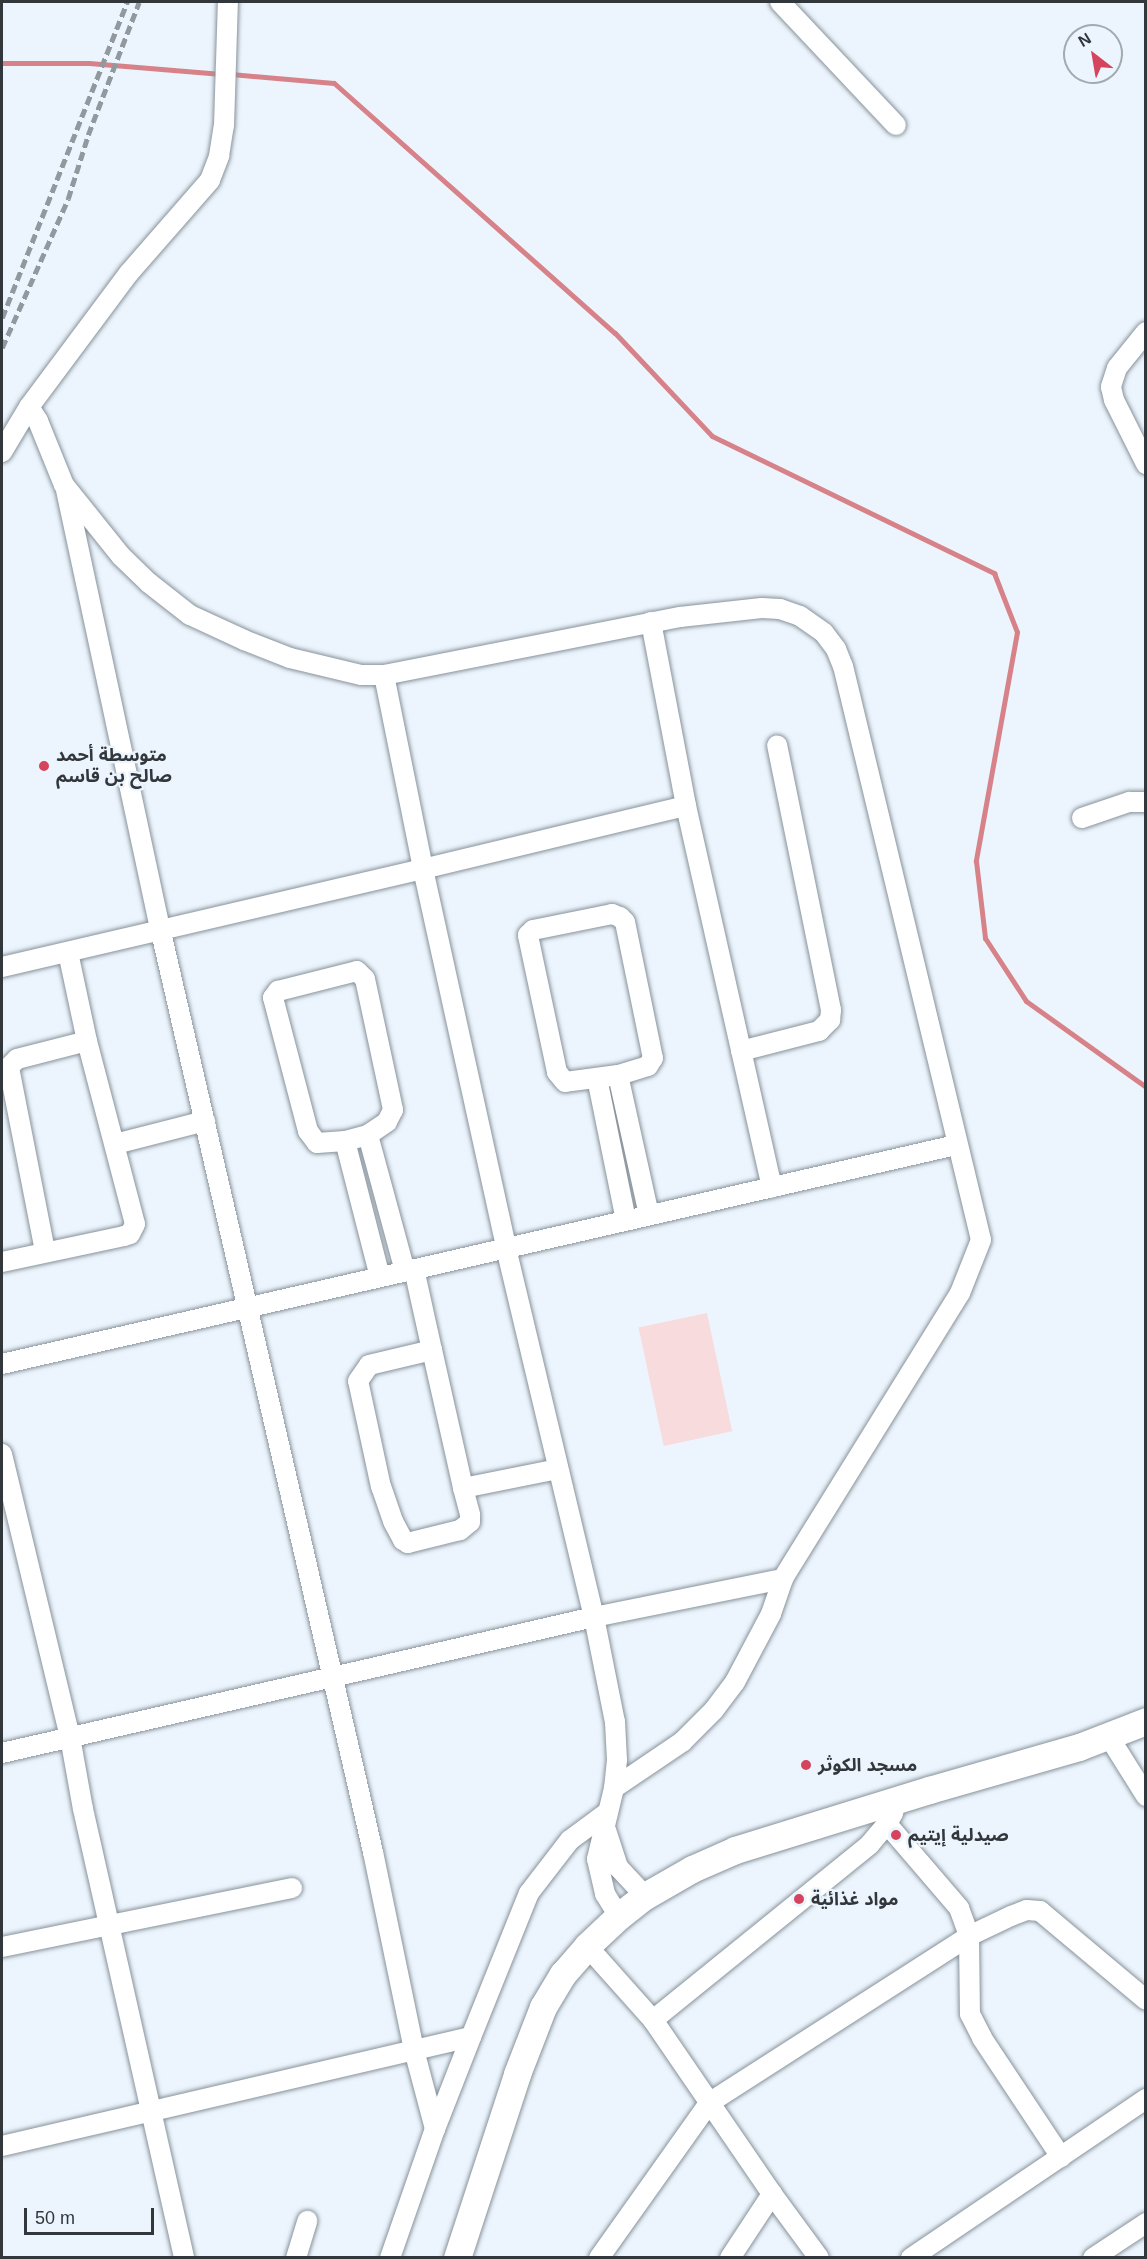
<!DOCTYPE html>
<meta charset="utf-8">
<style>
body{margin:0}
#map{position:relative;width:1147px;height:2259px;overflow:hidden;background:#ecf5fd;font-family:Arial,"Noto Sans Arabic",sans-serif}
div>[style]{position:absolute}
[style*='--x']{left:calc(var(--x)*1px);top:calc(var(--y)*1px);width:calc(var(--w)*1px);rotate:calc(var(--a)*1deg)}
.green>*{inset:0;background:#f8dbdc;transform-origin:0 0}
.stream>*{height:5px;margin:-2.5px;padding:0 2.5px;transform-origin:2.5px;border-radius:2.5px;background:#d78289}
.roads{filter:drop-shadow(0 0 2px #88929b) drop-shadow(0 0 2px #88929b)}
.street>*{height:20px;margin:-10px;padding:0 10px;transform-origin:10px;border-radius:10px;background:#fff}
.secondary>*{height:27px;margin:-13.5px;padding:0 13.5px;transform-origin:13.5px;border-radius:13.5px;background:#fff}
.rail>*{height:4.5px;margin-top:-2.25px;transform-origin:0;background:repeating-linear-gradient(90deg,#91989e 0 9px,transparent 0 13.5px)}
.dots>*{width:16px;height:16px;translate:-50% -50%;box-sizing:border-box;border:3px solid #ecf5fd;border-radius:50%}
span{translate:-50% -50%;white-space:nowrap;text-align:center;line-height:1.15;-webkit-text-stroke:4.5px #ecf5fd;paint-order:stroke}
.poi-label{font-size:18px;color:#32373b;font-weight:700}
.left{translate:0 -50%;text-align:left}
.frame{position:absolute;inset:0;border:3px solid #32373b;pointer-events:none}
.north{position:absolute;left:1063px;top:24px;width:60px;height:60px;box-sizing:border-box;background:#ecf5fd;border:2px solid #a2a9af;border-radius:50%;rotate:329deg;font-size:16px;font-weight:700;line-height:24px;text-align:center;color:#32373b}
.north::after{content:'';display:block;margin:auto;width:21px;height:27px;background:#d4445d;clip-path:polygon(50% 0,100% 100%,50% 72%,0 100%)}
.scale{position:absolute;left:24px;top:2208px;width:130px;height:27px;box-sizing:border-box;border:3px solid #32373b;border-top:0;padding-left:8px;font-size:18px;line-height:21px;white-space:nowrap;color:#32373b;-webkit-text-stroke:4px #ecf5fd;paint-order:stroke}
</style>
<div id="map">
<div class="green">
<i style="left:707px;top:1313px;width:121px;height:70px;rotate:78deg"></i>
</div>
<div class="stream">
<i style="--x:2;--y:63;--w:87;--a:0"></i>
<i style="--x:89;--y:63;--w:133;--a:4.7"></i>
<i style="--x:231;--y:74;--w:103;--a:5"></i>
<i style="--x:334;--y:83;--w:376;--a:41.7"></i>
<i style="--x:615;--y:333;--w:141;--a:46.7"></i>
<i style="--x:712;--y:436;--w:314;--a:25.9"></i>
<i style="--x:994;--y:573;--w:63;--a:68.7"></i>
<i style="--x:1017;--y:632;--w:233;--a:100.2"></i>
<i style="--x:976;--y:861;--w:78;--a:83.3"></i>
<i style="--x:985;--y:938;--w:75;--a:56.9"></i>
<i style="--x:1026;--y:1001;--w:148;--a:35.6"></i>
</div>
<div class="roads">
<div class="street">
<i style="--x:780;--y:2;--w:169;--a:46.7"></i>
<i style="--x:1146;--y:332;--w:46;--a:128.9"></i>
<i style="--x:1117;--y:368;--w:20;--a:108"></i>
<i style="--x:1111;--y:387;--w:13;--a:77"></i>
<i style="--x:1114;--y:400;--w:72;--a:63.4"></i>
<i style="--x:29;--y:407;--w:167;--a:-53.3"></i>
<i style="--x:129;--y:273;--w:123;--a:-48.9"></i>
<i style="--x:210;--y:180;--w:26;--a:-69"></i>
<i style="--x:219;--y:156;--w:30;--a:-81"></i>
<i style="--x:224;--y:126;--w:124;--a:-88.2"></i>
<i style="--x:2;--y:452;--w:52;--a:-59"></i>
<i style="--x:29;--y:407;--w:17;--a:57"></i>
<i style="--x:38;--y:421;--w:69;--a:67.9"></i>
<i style="--x:64;--y:485;--w:91;--a:51.2"></i>
<i style="--x:121;--y:556;--w:39;--a:44"></i>
<i style="--x:149;--y:583;--w:52;--a:38"></i>
<i style="--x:190;--y:615;--w:60;--a:24.8"></i>
<i style="--x:244;--y:640;--w:49;--a:21.4"></i>
<i style="--x:290;--y:658;--w:73;--a:13.5"></i>
<i style="--x:361;--y:675;--w:23;--a:0"></i>
<i style="--x:384;--y:675;--w:302;--a:-11.1"></i>
<i style="--x:680;--y:617;--w:82;--a:-6.3"></i>
<i style="--x:762;--y:608;--w:18;--a:3"></i>
<i style="--x:780;--y:609;--w:21;--a:19"></i>
<i style="--x:800;--y:616;--w:29;--a:35"></i>
<i style="--x:824;--y:633;--w:20;--a:53"></i>
<i style="--x:836;--y:649;--w:18;--a:68"></i>
<i style="--x:843;--y:666;--w:590;--a:76.48"></i>
<i style="--x:981;--y:1240;--w:57;--a:111.6"></i>
<i style="--x:960;--y:1293;--w:336;--a:121.8"></i>
<i style="--x:783;--y:1579;--w:37;--a:109"></i>
<i style="--x:771;--y:1614;--w:77;--a:117.9"></i>
<i style="--x:735;--y:1682;--w:35;--a:127"></i>
<i style="--x:714;--y:1710;--w:45;--a:135"></i>
<i style="--x:682;--y:1742;--w:82;--a:145.9"></i>
<i style="--x:66;--y:490;--w:448;--a:77.9"></i>
<i style="--x:160;--y:928;--w:948;--a:77.02"></i>
<i style="--x:373;--y:1852;--w:202;--a:78.3"></i>
<i style="--x:414;--y:2050;--w:82;--a:75.1"></i>
<i style="--x:651;--y:622;--w:187;--a:79.2"></i>
<i style="--x:686;--y:806;--w:391;--a:77.3"></i>
<i style="--x:384;--y:675;--w:198;--a:78.6"></i>
<i style="--x:423;--y:869;--w:270;--a:-13.5"></i>
<i style="--x:1082;--y:818;--w:50;--a:-18.8"></i>
<i style="--x:1129;--y:802;--w:17;--a:0"></i>
<i style="--x:612;--y:914;--w:9;--a:21"></i>
<i style="--x:620;--y:917;--w:7;--a:45"></i>
<i style="--x:625;--y:922;--w:139;--a:78.4"></i>
<i style="--x:653;--y:1058;--w:9;--a:122"></i>
<i style="--x:648;--y:1066;--w:31;--a:163"></i>
<i style="--x:618;--y:1075;--w:53;--a:172.5"></i>
<i style="--x:565;--y:1082;--w:13;--a:-129"></i>
<i style="--x:557;--y:1072;--w:140;--a:-102"></i>
<i style="--x:528;--y:935;--w:7;--a:-45"></i>
<i style="--x:533;--y:930;--w:81;--a:-11.4"></i>
<i style="--x:2;--y:967;--w:432;--a:-13.1"></i>
<i style="--x:423;--y:869;--w:388;--a:77.6"></i>
<i style="--x:506;--y:1248;--w:379;--a:76.6"></i>
<i style="--x:594;--y:1617;--w:107;--a:78.7"></i>
<i style="--x:615;--y:1722;--w:38;--a:87"></i>
<i style="--x:617;--y:1760;--w:28;--a:96"></i>
<i style="--x:614;--y:1788;--w:73;--a:103.5"></i>
<i style="--x:597;--y:1859;--w:36;--a:77"></i>
<i style="--x:605;--y:1894;--w:26;--a:58"></i>
<i style="--x:357;--y:971;--w:11;--a:45"></i>
<i style="--x:365;--y:979;--w:134;--a:77.9"></i>
<i style="--x:393;--y:1110;--w:13;--a:117"></i>
<i style="--x:387;--y:1122;--w:23;--a:146"></i>
<i style="--x:368;--y:1135;--w:24;--a:165"></i>
<i style="--x:345;--y:1141;--w:28;--a:176"></i>
<i style="--x:317;--y:1143;--w:15;--a:-127"></i>
<i style="--x:308;--y:1131;--w:138;--a:-104.7"></i>
<i style="--x:273;--y:998;--w:9;--a:-54"></i>
<i style="--x:278;--y:991;--w:81;--a:-14.2"></i>
<i style="--x:741;--y:1051;--w:81;--a:-14.4"></i>
<i style="--x:819;--y:1031;--w:16;--a:-45"></i>
<i style="--x:830;--y:1020;--w:10;--a:-84"></i>
<i style="--x:831;--y:1010;--w:270;--a:-101.5"></i>
<i style="--x:618;--y:1075;--w:143;--a:77.5"></i>
<i style="--x:597;--y:1078;--w:145;--a:78.5"></i>
<i style="--x:368;--y:1135;--w:141;--a:74.8"></i>
<i style="--x:345;--y:1141;--w:140;--a:75.6"></i>
<i style="--x:115;--y:1144;--w:93;--a:-14.3"></i>
<i style="--x:45;--y:1251;--w:187;--a:-101.1"></i>
<i style="--x:9;--y:1067;--w:11;--a:-45"></i>
<i style="--x:17;--y:1059;--w:72;--a:-14.4"></i>
<i style="--x:2;--y:1262;--w:125;--a:-12"></i>
<i style="--x:124;--y:1236;--w:6;--a:-18"></i>
<i style="--x:130;--y:1234;--w:11;--a:-63"></i>
<i style="--x:135;--y:1224;--w:189;--a:-104.7"></i>
<i style="--x:87;--y:1041;--w:91;--a:-102.1"></i>
<i style="--x:414;--y:1269;--w:83;--a:77.5"></i>
<i style="--x:432;--y:1350;--w:141;--a:77.3"></i>
<i style="--x:463;--y:1488;--w:28;--a:75"></i>
<i style="--x:470;--y:1515;--w:7;--a:90"></i>
<i style="--x:470;--y:1522;--w:13;--a:141"></i>
<i style="--x:460;--y:1530;--w:54;--a:166"></i>
<i style="--x:408;--y:1543;--w:6;--a:-149"></i>
<i style="--x:403;--y:1540;--w:21;--a:-118"></i>
<i style="--x:393;--y:1521;--w:36;--a:-109"></i>
<i style="--x:381;--y:1487;--w:108;--a:-102.2"></i>
<i style="--x:358;--y:1381;--w:19;--a:-55"></i>
<i style="--x:369;--y:1365;--w:65;--a:-13.4"></i>
<i style="--x:2;--y:1364;--w:979;--a:-12.93"></i>
<i style="--x:2;--y:1454;--w:291;--a:76.5"></i>
<i style="--x:70;--y:1737;--w:73;--a:79.8"></i>
<i style="--x:83;--y:1809;--w:460;--a:77.3"></i>
<i style="--x:463;--y:1488;--w:97;--a:-11.3"></i>
<i style="--x:1109;--y:1737;--w:70;--a:57.9"></i>
<i style="--x:2;--y:1753;--w:607;--a:-12.94"></i>
<i style="--x:594;--y:1617;--w:193;--a:-11.4"></i>
<i style="--x:887;--y:1824;--w:111;--a:49.4"></i>
<i style="--x:959;--y:1908;--w:30;--a:70"></i>
<i style="--x:969;--y:1936;--w:78;--a:89.3"></i>
<i style="--x:970;--y:2014;--w:27;--a:63"></i>
<i style="--x:982;--y:2038;--w:143;--a:56.4"></i>
<i style="--x:606;--y:1830;--w:39;--a:72"></i>
<i style="--x:618;--y:1867;--w:40;--a:47"></i>
<i style="--x:587;--y:1946;--w:99;--a:48.3"></i>
<i style="--x:653;--y:2020;--w:211;--a:55.6"></i>
<i style="--x:772;--y:2194;--w:79;--a:53.7"></i>
<i style="--x:2;--y:1947;--w:296;--a:-11.5"></i>
<i style="--x:653;--y:2020;--w:279;--a:-39"></i>
<i style="--x:870;--y:1844;--w:26;--a:-50"></i>
<i style="--x:887;--y:1824;--w:13;--a:-61"></i>
<i style="--x:2;--y:2146;--w:481;--a:-13.1"></i>
<i style="--x:471;--y:2037;--w:155;--a:-68.1"></i>
<i style="--x:529;--y:1893;--w:67;--a:-52.3"></i>
<i style="--x:570;--y:1840;--w:47;--a:-36.4"></i>
<i style="--x:296;--y:2258;--w:39;--a:-73"></i>
<i style="--x:390;--y:2258;--w:137;--a:-70.8"></i>
<i style="--x:435;--y:2129;--w:99;--a:-68.6"></i>
<i style="--x:599;--y:2258;--w:190;--a:-54.6"></i>
<i style="--x:709;--y:2103;--w:309;--a:-32.7"></i>
<i style="--x:969;--y:1936;--w:47;--a:-25.5"></i>
<i style="--x:1011;--y:1916;--w:17;--a:-21"></i>
<i style="--x:1027;--y:1910;--w:13;--a:4"></i>
<i style="--x:1040;--y:1911;--w:138;--a:40"></i>
<i style="--x:730;--y:2258;--w:77;--a:-56.7"></i>
<i style="--x:911;--y:2258;--w:284;--a:-34.1"></i>
<i style="--x:1093;--y:2258;--w:64;--a:-33.4"></i>
</div>
<div class="secondary">
<i style="--x:457;--y:2258;--w:194;--a:-71.9"></i>
<i style="--x:517;--y:2074;--w:72;--a:-68.8"></i>
<i style="--x:543;--y:2007;--w:39;--a:-59"></i>
<i style="--x:563;--y:1974;--w:37;--a:-49"></i>
<i style="--x:587;--y:1946;--w:44;--a:-43.2"></i>
<i style="--x:619;--y:1916;--w:33;--a:-38"></i>
<i style="--x:645;--y:1896;--w:54;--a:-29.9"></i>
<i style="--x:692;--y:1869;--w:47;--a:-23.8"></i>
<i style="--x:735;--y:1850;--w:203;--a:-17.2"></i>
<i style="--x:929;--y:1790;--w:156;--a:-16"></i>
<i style="--x:1079;--y:1747;--w:72;--a:-21.2"></i>
</div>
</div>
<div class="rail">
<i style="--x:2;--y:318;--w:340;--a:-68.4"></i>
<i style="--x:2;--y:348;--w:163;--a:-66.1"></i>
<i style="--x:68;--y:199;--w:67;--a:-72.6"></i>
<i style="--x:88;--y:135;--w:142;--a:-69"></i>
</div>
<div class="dots">
<i style="left:44px;top:766px;background:#d4445d"></i>
<i style="left:806px;top:1765px;background:#d4445d"></i>
<i style="left:896px;top:1835px;background:#d4445d"></i>
<i style="left:799px;top:1899px;background:#d4445d"></i>
</div>
<div class="poi-label">
<span class="left" style="left:56px;top:766px">متوسطة أحمد<br>صالح بن قاسم</span>
<span class="left" style="left:818px;top:1765px">مسجد الكوثر</span>
<span class="left" style="left:908px;top:1835px">صيدلية إيتيم</span>
<span class="left" style="left:811px;top:1899px">مواد غذائية</span>
</div>
<div class="frame"></div>
<div class="north">N</div>
<div class="scale">50 m</div>
</div>
